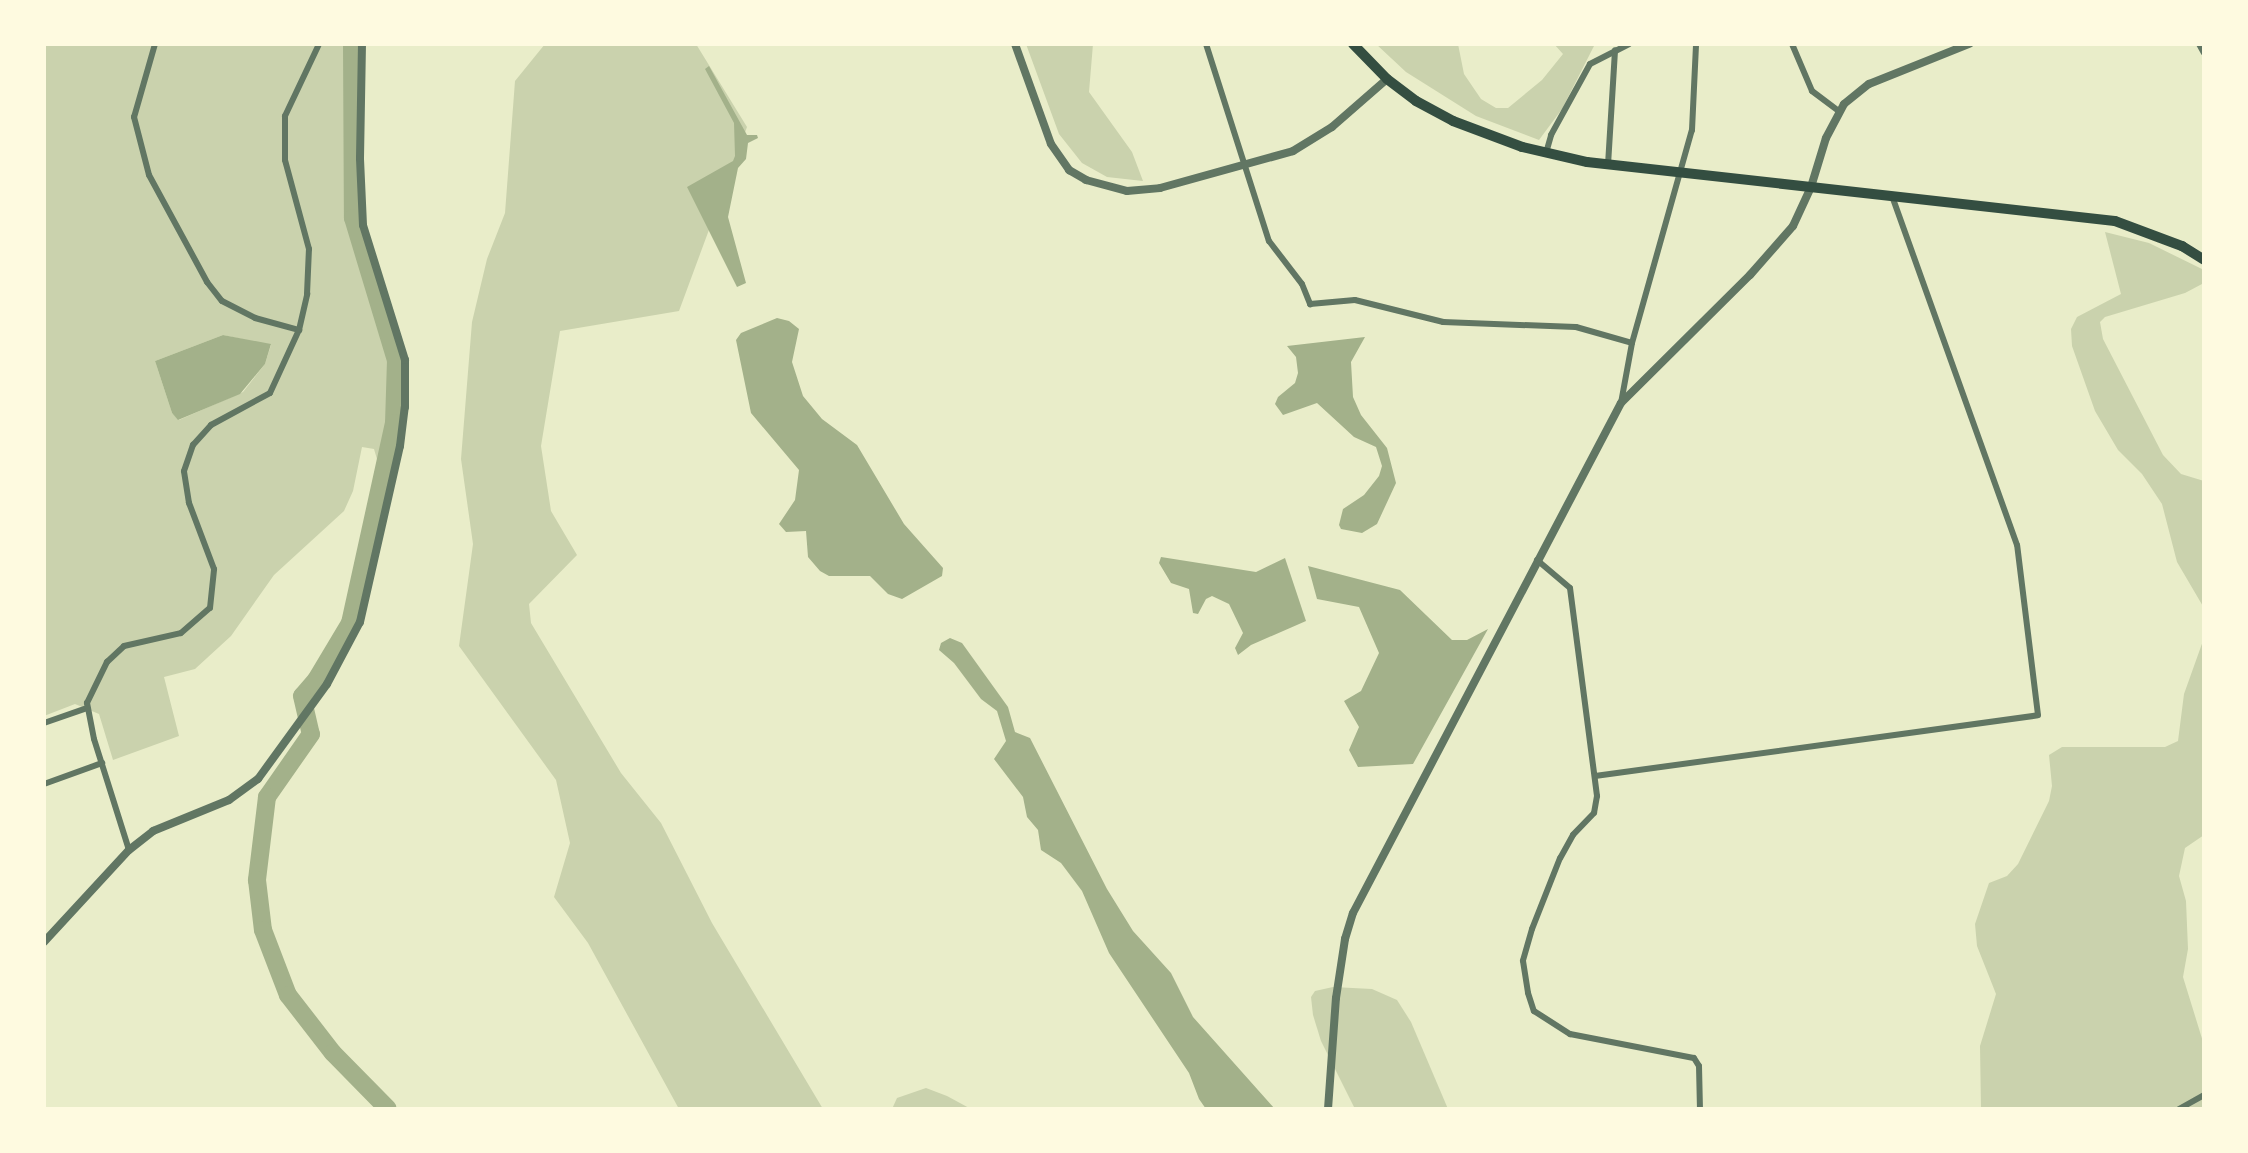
<!DOCTYPE html>
<style>
body{margin:0}
#map{position:relative;width:2248px;height:1153px;overflow:hidden;background:#e9edc9;font-family:Quicksand,sans-serif}
div>[style]{position:absolute}
[style*='--x']{left:calc(var(--x)*1px);top:calc(var(--y)*1px);width:calc(var(--w)*1px);rotate:calc(var(--a)*1deg)}
.green>*{inset:0;background:#cad2ad}
.water>*{inset:0;background:#a3b18a}
.river>*{height:18px;margin:-9px;padding:0 9px;transform-origin:9px;border-radius:9px;background:#a3b18a}
.minor>*{height:6px;margin:-3px;padding:0 3px;transform-origin:3px;border-radius:3px;background:#617663}
.tertiary>*{height:8px;margin:-4px;padding:0 4px;transform-origin:4px;border-radius:4px;background:#617663}
.primary>*{height:10px;margin:-5px;padding:0 5px;transform-origin:5px;border-radius:5px;background:#344e41}
span{translate:-50% -50%;white-space:nowrap;text-align:center;line-height:1.15;-webkit-text-stroke:7px #fefae0;paint-order:stroke}
.frame{position:absolute;inset:0;border:46px solid #fefae0;pointer-events:none}
</style>
<div id="map">
<div class="green">
<i style="clip-path:polygon(evenodd,44px 44px,355px 44px,357px 224px,398px 357px,398px 427px,380px 515px,369px 515px,379px 466px,374px 449px,362px 447px,353px 491px,344px 511px,274px 575px,231px 636px,195px 669px,164px 677px,179px 736px,113px 760px,99px 714px,75px 704px,44px 716px,44px 44px,223px 335px,271px 345px,265px 364px,243px 392px,179px 420px,172px 413px,155px 361px,223px 335px)"></i>
<i style="clip-path:polygon(545px 44px,696px 44px,747px 127px,679px 311px,560px 331px,541px 446px,551px 511px,577px 555px,529px 604px,531px 623px,621px 773px,661px 823px,712px 923px,823px 1109px,679px 1109px,588px 943px,554px 897px,570px 843px,556px 780px,459px 646px,473px 544px,461px 459px,472px 322px,487px 259px,505px 213px,515px 81px)"></i>
<i style="clip-path:polygon(1026px 44px,1093px 44px,1089px 92px,1132px 152px,1143px 181px,1107px 177px,1082px 163px,1059px 134px)"></i>
<i style="clip-path:polygon(1376px 44px,1458px 44px,1464px 74px,1481px 99px,1496px 108px,1508px 108px,1542px 80px,1563px 54px,1554px 44px,1595px 44px,1562px 109px,1539px 140px,1476px 116px,1406px 72px)"></i>
<i style="clip-path:polygon(2105px 232px,2149px 243px,2204px 270px,2202px 284px,2185px 293px,2105px 317px,2100px 322px,2103px 339px,2163px 455px,2181px 474px,2204px 481px,2204px 608px,2177px 562px,2162px 504px,2142px 474px,2118px 450px,2095px 411px,2072px 346px,2071px 329px,2077px 317px,2121px 294px)"></i>
<i style="clip-path:polygon(2204px 638px,2204px 835px,2185px 848px,2179px 876px,2186px 901px,2188px 949px,2183px 977px,2204px 1045px,2204px 1109px,1981px 1109px,1980px 1046px,1996px 994px,1977px 946px,1975px 924px,1989px 883px,2007px 876px,2018px 864px,2049px 801px,2052px 786px,2049px 755px,2062px 747px,2165px 747px,2178px 741px,2184px 694px)"></i>
<i style="clip-path:polygon(1333px 987px,1372px 989px,1397px 1000px,1411px 1022px,1448px 1109px,1355px 1109px,1321px 1041px,1313px 1015px,1311px 997px,1315px 991px)"></i>
<i style="clip-path:polygon(926px 1088px,947px 1096px,971px 1109px,892px 1109px,897px 1098px)"></i>
</div>
<div class="water">
<i style="clip-path:polygon(709px 66px,747px 135px,757px 135px,758px 138px,748px 143px,746px 159px,738px 168px,728px 217px,746px 283px,737px 287px,687px 187px,733px 161px,735px 156px,734px 123px,705px 69px)"></i>
<i style="clip-path:polygon(777px 318px,789px 321px,799px 329px,792px 362px,803px 396px,822px 419px,857px 445px,904px 524px,943px 568px,942px 576px,902px 599px,888px 594px,870px 576px,829px 576px,820px 571px,808px 557px,806px 531px,786px 532px,779px 524px,795px 500px,799px 470px,751px 413px,736px 340px,741px 333px)"></i>
<i style="clip-path:polygon(223px 335px,271px 344px,265px 364px,240px 394px,178px 420px,172px 413px,155px 361px)"></i>
<i style="clip-path:polygon(1365px 337px,1351px 362px,1353px 397px,1361px 415px,1387px 448px,1396px 483px,1377px 524px,1362px 533px,1341px 529px,1339px 525px,1343px 509px,1364px 495px,1379px 476px,1382px 466px,1376px 447px,1354px 437px,1317px 403px,1283px 415px,1275px 404px,1278px 397px,1295px 383px,1298px 373px,1296px 357px,1287px 346px)"></i>
<i style="clip-path:polygon(1161px 557px,1256px 572px,1285px 558px,1306px 621px,1251px 645px,1238px 655px,1235px 648px,1243px 633px,1229px 604px,1212px 596px,1206px 599px,1198px 614px,1193px 613px,1189px 589px,1171px 583px,1159px 563px)"></i>
<i style="clip-path:polygon(1308px 566px,1400px 590px,1452px 640px,1467px 640px,1488px 629px,1413px 764px,1358px 767px,1349px 750px,1359px 727px,1344px 701px,1361px 691px,1379px 653px,1359px 607px,1317px 599px)"></i>
<i style="clip-path:polygon(950px 638px,962px 643px,1008px 707px,1015px 732px,1030px 738px,1107px 889px,1133px 931px,1171px 973px,1193px 1017px,1275px 1109px,1206px 1109px,1199px 1099px,1189px 1073px,1109px 953px,1082px 891px,1061px 863px,1041px 850px,1038px 830px,1027px 817px,1023px 797px,994px 759px,1006px 741px,997px 711px,981px 699px,954px 663px,939px 650px,941px 643px)"></i>
</div>
<div class="river">
<i style="--x:352;--y:44;--w:174;--a:89.7"></i>
<i style="--x:353;--y:218;--w:148;--a:73.2"></i>
<i style="--x:396;--y:360;--w:63;--a:91.8"></i>
<i style="--x:394;--y:423;--w:205;--a:102.4"></i>
<i style="--x:350;--y:623;--w:66;--a:120.8"></i>
<i style="--x:316;--y:680;--w:21;--a:131"></i>
<i style="--x:302;--y:696;--w:39;--a:77"></i>
<i style="--x:311;--y:734;--w:77;--a:124.9"></i>
<i style="--x:267;--y:797;--w:84;--a:96.9"></i>
<i style="--x:257;--y:880;--w:50;--a:83.2"></i>
<i style="--x:263;--y:930;--w:70;--a:69"></i>
<i style="--x:288;--y:995;--w:73;--a:52.2"></i>
<i style="--x:333;--y:1053;--w:78;--a:45.5"></i>
</div>
<div class="minor">
<i style="--x:155;--y:44;--w:76;--a:106"></i>
<i style="--x:134;--y:117;--w:60;--a:75.5"></i>
<i style="--x:149;--y:175;--w:122;--a:61.5"></i>
<i style="--x:207;--y:282;--w:24;--a:52"></i>
<i style="--x:222;--y:301;--w:37;--a:27"></i>
<i style="--x:255;--y:318;--w:46;--a:15.3"></i>
<i style="--x:1206;--y:44;--w:207;--a:72.3"></i>
<i style="--x:1269;--y:241;--w:54;--a:52.5"></i>
<i style="--x:1302;--y:284;--w:22;--a:68"></i>
<i style="--x:1310;--y:304;--w:45;--a:-5.1"></i>
<i style="--x:1355;--y:300;--w:91;--a:14"></i>
<i style="--x:1443;--y:322;--w:133;--a:2.2"></i>
<i style="--x:1576;--y:327;--w:58;--a:15.9"></i>
<i style="--x:1792;--y:44;--w:51;--a:66.9"></i>
<i style="--x:1812;--y:91;--w:34;--a:37"></i>
<i style="--x:2199;--y:44;--w:10;--a:61"></i>
<i style="--x:1546;--y:153;--w:19;--a:-74"></i>
<i style="--x:1551;--y:135;--w:81;--a:-61.2"></i>
<i style="--x:1590;--y:64;--w:44;--a:-27.1"></i>
<i style="--x:1608;--y:165;--w:115;--a:-86.5"></i>
<i style="--x:1621;--y:403;--w:61;--a:-79.6"></i>
<i style="--x:1632;--y:343;--w:221;--a:-74.3"></i>
<i style="--x:1692;--y:130;--w:86;--a:-87.3"></i>
<i style="--x:1537;--y:560;--w:43;--a:40.3"></i>
<i style="--x:1570;--y:588;--w:210;--a:82.6"></i>
<i style="--x:1597;--y:796;--w:17;--a:100"></i>
<i style="--x:1594;--y:813;--w:30;--a:134"></i>
<i style="--x:1573;--y:835;--w:26;--a:119"></i>
<i style="--x:1560;--y:858;--w:76;--a:111.5"></i>
<i style="--x:1532;--y:929;--w:33;--a:106"></i>
<i style="--x:1523;--y:961;--w:32;--a:81"></i>
<i style="--x:1528;--y:993;--w:19;--a:72"></i>
<i style="--x:1534;--y:1011;--w:43;--a:32.6"></i>
<i style="--x:1570;--y:1034;--w:126;--a:11"></i>
<i style="--x:1694;--y:1058;--w:9;--a:58"></i>
<i style="--x:1699;--y:1066;--w:43;--a:88.7"></i>
<i style="--x:44;--y:723;--w:46;--a:-19.2"></i>
<i style="--x:1595;--y:776;--w:447;--a:-7.8"></i>
<i style="--x:2038;--y:715;--w:171;--a:-97"></i>
<i style="--x:2017;--y:545;--w:371;--a:-109.7"></i>
<i style="--x:44;--y:784;--w:62;--a:-19.9"></i>
<i style="--x:129;--y:850;--w:116;--a:-107.5"></i>
<i style="--x:94;--y:739;--w:37;--a:-101"></i>
<i style="--x:87;--y:703;--w:46;--a:-64"></i>
<i style="--x:107;--y:662;--w:23;--a:-43"></i>
<i style="--x:124;--y:646;--w:58;--a:-12.8"></i>
<i style="--x:181;--y:633;--w:38;--a:-41"></i>
<i style="--x:210;--y:608;--w:39;--a:-84"></i>
<i style="--x:214;--y:569;--w:71;--a:-110.7"></i>
<i style="--x:189;--y:503;--w:32;--a:-99"></i>
<i style="--x:184;--y:471;--w:28;--a:-71"></i>
<i style="--x:193;--y:445;--w:27;--a:-48"></i>
<i style="--x:211;--y:425;--w:67;--a:-28.5"></i>
<i style="--x:270;--y:393;--w:69;--a:-65.3"></i>
<i style="--x:299;--y:330;--w:37;--a:-77"></i>
<i style="--x:307;--y:294;--w:45;--a:-87.5"></i>
<i style="--x:309;--y:249;--w:92;--a:-105.1"></i>
<i style="--x:285;--y:160;--w:44;--a:-90"></i>
<i style="--x:285;--y:116;--w:80;--a:-64.7"></i>
<i style="--x:2179;--y:1109;--w:29;--a:-29"></i>
</div>
<div class="tertiary">
<i style="--x:1015;--y:44;--w:106;--a:70.2"></i>
<i style="--x:1051;--y:144;--w:32;--a:55"></i>
<i style="--x:1069;--y:170;--w:20;--a:30"></i>
<i style="--x:1086;--y:180;--w:42;--a:15"></i>
<i style="--x:1127;--y:191;--w:33;--a:-5"></i>
<i style="--x:1160;--y:188;--w:138;--a:-15.5"></i>
<i style="--x:1293;--y:151;--w:46;--a:-31.6"></i>
<i style="--x:1332;--y:127;--w:73;--a:-41.1"></i>
<i style="--x:44;--y:942;--w:125;--a:-47.3"></i>
<i style="--x:129;--y:850;--w:31;--a:-38"></i>
<i style="--x:153;--y:831;--w:82;--a:-22.2"></i>
<i style="--x:229;--y:800;--w:36;--a:-36"></i>
<i style="--x:258;--y:779;--w:117;--a:-54"></i>
<i style="--x:327;--y:684;--w:70;--a:-62"></i>
<i style="--x:360;--y:622;--w:180;--a:-77.2"></i>
<i style="--x:400;--y:446;--w:39;--a:-83"></i>
<i style="--x:405;--y:407;--w:47;--a:-90"></i>
<i style="--x:405;--y:360;--w:141;--a:-107.3"></i>
<i style="--x:363;--y:225;--w:67;--a:-92.6"></i>
<i style="--x:360;--y:158;--w:114;--a:-89"></i>
<i style="--x:1328;--y:1109;--w:111;--a:-85.9"></i>
<i style="--x:1336;--y:998;--w:60;--a:-81.3"></i>
<i style="--x:1345;--y:939;--w:27;--a:-73"></i>
<i style="--x:1353;--y:913;--w:576;--a:-62.28"></i>
<i style="--x:1621;--y:403;--w:182;--a:-44.8"></i>
<i style="--x:1750;--y:275;--w:65;--a:-48.7"></i>
<i style="--x:1793;--y:226;--w:43;--a:-65.2"></i>
<i style="--x:1811;--y:187;--w:51;--a:-73"></i>
<i style="--x:1826;--y:138;--w:38;--a:-62"></i>
<i style="--x:1844;--y:104;--w:32;--a:-39"></i>
<i style="--x:1869;--y:84;--w:108;--a:-21.8"></i>
</div>
<div class="primary">
<i style="--x:1353;--y:44;--w:49;--a:45.8"></i>
<i style="--x:1387;--y:79;--w:36;--a:37"></i>
<i style="--x:1416;--y:101;--w:42;--a:28.4"></i>
<i style="--x:1453;--y:121;--w:74;--a:20.6"></i>
<i style="--x:1522;--y:147;--w:67;--a:13"></i>
<i style="--x:1587;--y:162;--w:531;--a:6.38"></i>
<i style="--x:2115;--y:221;--w:72;--a:20.5"></i>
<i style="--x:2182;--y:246;--w:26;--a:32"></i>
</div>
<div class="frame"></div>
</div>
